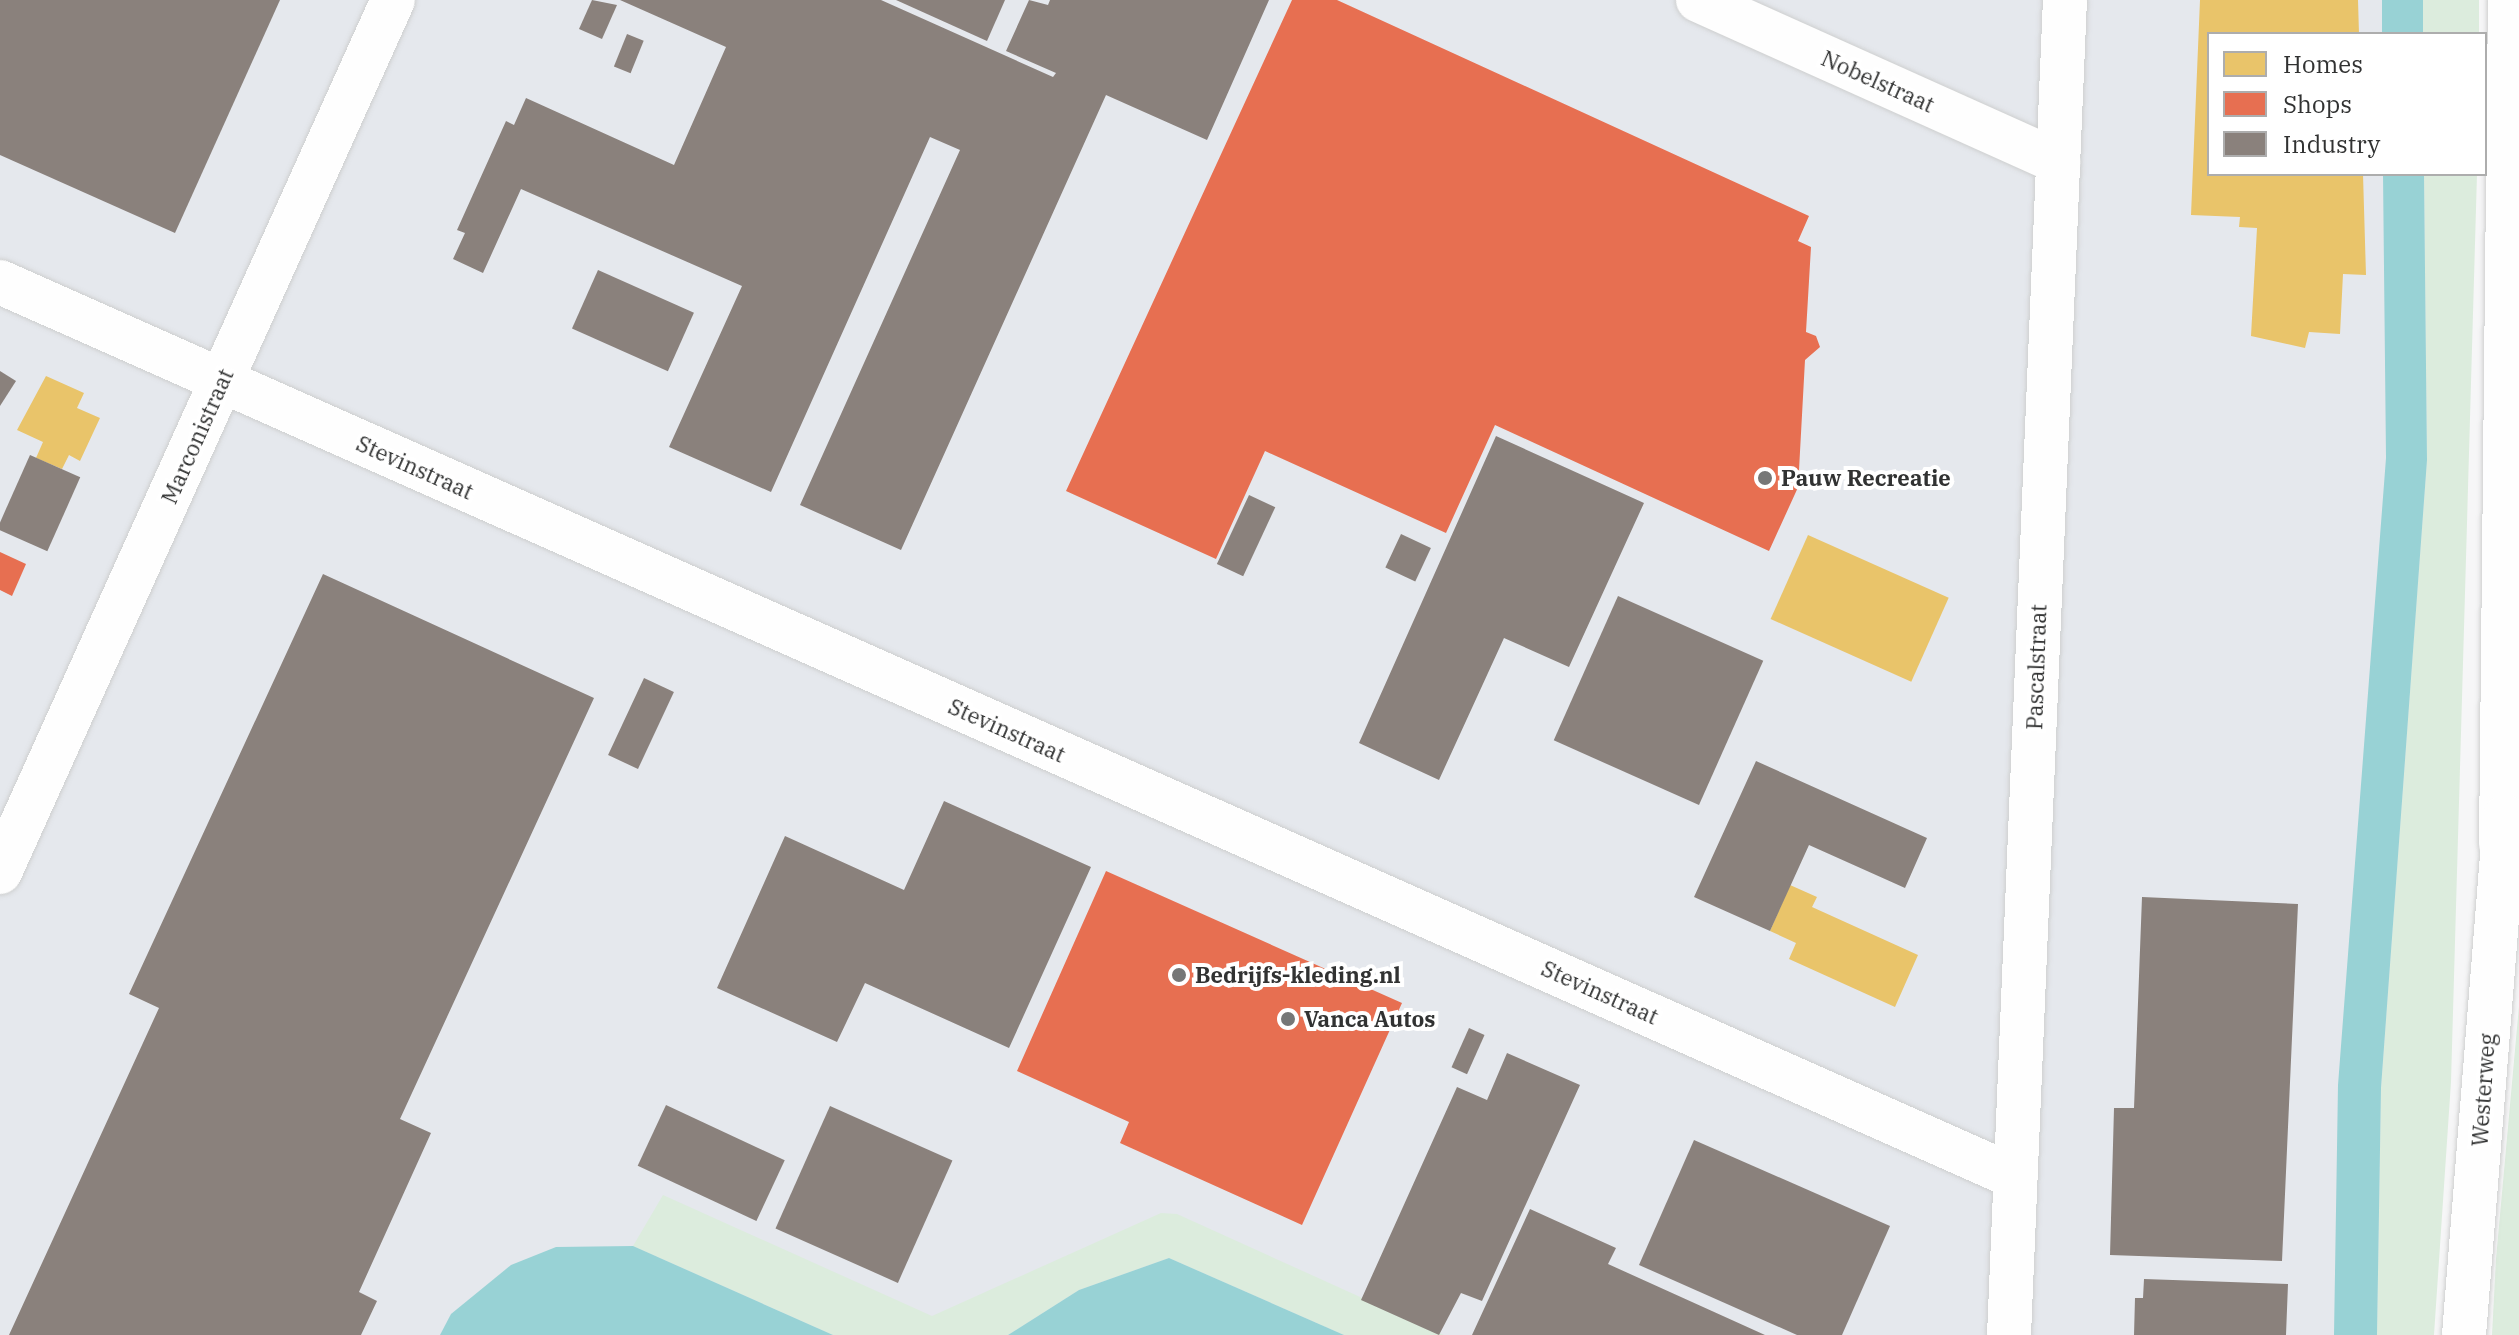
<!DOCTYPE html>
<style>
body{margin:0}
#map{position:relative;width:2519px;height:1335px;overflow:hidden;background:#f6f6f7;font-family:"IBM Plex Serif",serif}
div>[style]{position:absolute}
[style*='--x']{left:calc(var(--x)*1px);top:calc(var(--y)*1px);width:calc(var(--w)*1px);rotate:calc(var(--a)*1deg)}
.built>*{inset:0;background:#e5e8ed}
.green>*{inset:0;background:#dcecdd;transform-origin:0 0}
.water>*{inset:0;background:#98d2d5;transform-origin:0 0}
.homes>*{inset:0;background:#e9c46a;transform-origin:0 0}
.shops>*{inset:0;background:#e76f51}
.industry>*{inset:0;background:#8a817c;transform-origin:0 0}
.roads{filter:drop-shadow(0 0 2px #cecfcf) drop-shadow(0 0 2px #cecfcf)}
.minor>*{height:44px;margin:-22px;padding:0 22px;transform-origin:22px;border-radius:22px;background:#fefefe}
.tertiary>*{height:44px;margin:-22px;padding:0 22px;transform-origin:22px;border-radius:22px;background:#fefefe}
.primary>*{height:44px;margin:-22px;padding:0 22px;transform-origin:22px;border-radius:22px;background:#fefefe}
.dots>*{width:22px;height:22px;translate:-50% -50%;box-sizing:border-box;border:4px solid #fff;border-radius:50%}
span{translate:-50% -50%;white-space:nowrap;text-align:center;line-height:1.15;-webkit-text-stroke:8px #fff;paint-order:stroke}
.street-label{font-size:22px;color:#313232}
.poi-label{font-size:22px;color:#313232;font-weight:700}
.left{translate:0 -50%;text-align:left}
.legend{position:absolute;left:2207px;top:32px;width:280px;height:144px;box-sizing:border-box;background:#fff;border:2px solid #adadad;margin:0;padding:10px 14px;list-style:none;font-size:24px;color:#313232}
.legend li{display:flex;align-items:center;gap:16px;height:40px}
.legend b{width:40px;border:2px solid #adadad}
</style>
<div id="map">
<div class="built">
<i style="clip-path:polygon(0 0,2459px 0,2458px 34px,2209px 34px,2209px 174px,2456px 174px,2412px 1335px,0 1335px)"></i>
</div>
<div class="green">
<i style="left:2423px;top:0;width:56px;height:34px"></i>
<i style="clip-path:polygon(2424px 174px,2477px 174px,2451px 1082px,2434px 1335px,2377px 1335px,2381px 1088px,2427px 460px)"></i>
<i style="clip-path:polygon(2519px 1006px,2519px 1335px,2492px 1335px,2496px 1259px)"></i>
<i style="clip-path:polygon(663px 1195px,932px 1316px,1161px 1213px,1177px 1214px,1444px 1335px,1344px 1335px,1169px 1258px,1079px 1290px,1008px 1335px,833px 1335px,633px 1246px)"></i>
</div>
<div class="water">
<i style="left:2382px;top:0;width:41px;height:34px"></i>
<i style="clip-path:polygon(2383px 174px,2424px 174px,2427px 460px,2381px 1088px,2377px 1335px,2334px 1335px,2338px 1085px,2386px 458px)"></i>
<i style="clip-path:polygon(633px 1246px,833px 1335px,440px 1335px,451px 1314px,511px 1265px,556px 1247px)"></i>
<i style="clip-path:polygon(1169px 1258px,1344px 1335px,1008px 1335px,1079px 1290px)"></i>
</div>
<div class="homes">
<i style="clip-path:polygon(2200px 0,2358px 0,2359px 34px,2209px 34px,2209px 174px,2363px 174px,2366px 275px,2343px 274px,2340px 334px,2309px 332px,2305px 348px,2251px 336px,2257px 228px,2239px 227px,2240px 217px,2191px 215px)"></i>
<i style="clip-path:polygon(46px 376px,84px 393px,77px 408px,100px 418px,80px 461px,69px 455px,62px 469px,36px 458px,43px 442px,17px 430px)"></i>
<i style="left:1808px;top:535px;width:154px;height:92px;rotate:24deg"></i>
<i style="clip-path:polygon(1790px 885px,1817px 897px,1812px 907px,1918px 955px,1895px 1007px,1789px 959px,1796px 943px,1770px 931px)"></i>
</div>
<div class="shops">
<i style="clip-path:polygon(1292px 0,1337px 0,1809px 216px,1798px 241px,1811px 247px,1806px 332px,1816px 336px,1820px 347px,1805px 360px,1799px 470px,1805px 472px,1769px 551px,1495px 425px,1446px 533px,1265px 451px,1216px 559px,1066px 491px)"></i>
<i style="clip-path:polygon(0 552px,26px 564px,12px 596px,0 590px)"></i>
<i style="clip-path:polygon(1106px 871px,1402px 1003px,1302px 1225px,1120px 1143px,1129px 1122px,1017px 1071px)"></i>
</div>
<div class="industry">
<i style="clip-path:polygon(0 0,280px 0,175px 233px,0 155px)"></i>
<i style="clip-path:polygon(592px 0,617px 5px,602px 39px,579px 29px)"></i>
<i style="clip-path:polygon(620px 0,881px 0,1053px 77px,1056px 73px,1006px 51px,1029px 0,1048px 5px,1050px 0,1269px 0,1207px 140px,1106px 95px,901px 550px,800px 505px,960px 150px,930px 137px,771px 492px,669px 447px,742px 286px,521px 189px,483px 273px,453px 259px,465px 233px,457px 230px,506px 121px,514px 125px,526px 98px,674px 165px,726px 47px)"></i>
<i style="clip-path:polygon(896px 0,1005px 0,987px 41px)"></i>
<i style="left:627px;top:34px;width:18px;height:35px;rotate:22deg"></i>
<i style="left:598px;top:270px;width:105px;height:64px;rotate:24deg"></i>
<i style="clip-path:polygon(0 371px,16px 381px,0 406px)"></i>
<i style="clip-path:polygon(1496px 436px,1644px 503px,1569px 667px,1504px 638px,1439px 780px,1359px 743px)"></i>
<i style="left:30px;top:455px;width:55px;height:81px;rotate:24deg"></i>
<i style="left:1249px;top:495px;width:29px;height:76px;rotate:25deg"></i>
<i style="left:1401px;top:534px;width:33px;height:37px;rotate:25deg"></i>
<i style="clip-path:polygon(323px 574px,594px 698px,400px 1119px,431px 1133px,359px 1292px,377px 1301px,361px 1335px,9px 1335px,159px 1008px,129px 994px)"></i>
<i style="left:1618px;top:596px;width:159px;height:158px;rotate:24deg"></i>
<i style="left:644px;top:678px;width:33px;height:85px;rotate:25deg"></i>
<i style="clip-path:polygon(1756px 761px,1927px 838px,1905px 888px,1809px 845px,1770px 931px,1694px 897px)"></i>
<i style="clip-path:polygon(944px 801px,1091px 867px,1009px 1048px,865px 983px,837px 1042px,717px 988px,785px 836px,904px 890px)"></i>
<i style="clip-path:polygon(2142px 897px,2298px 904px,2282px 1261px,2110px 1255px,2114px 1108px,2134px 1108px)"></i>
<i style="left:1469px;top:1028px;width:17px;height:43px;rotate:24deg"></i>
<i style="clip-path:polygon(1507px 1053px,1580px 1085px,1482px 1301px,1461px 1293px,1439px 1335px,1361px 1300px,1457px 1087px,1487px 1100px)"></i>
<i style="left:666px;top:1105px;width:131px;height:67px;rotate:25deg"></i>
<i style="left:830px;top:1106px;width:134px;height:134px;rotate:24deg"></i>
<i style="clip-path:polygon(1694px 1140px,1890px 1226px,1842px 1335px,1797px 1335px,1639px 1265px)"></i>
<i style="clip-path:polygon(1530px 1209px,1616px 1248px,1608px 1264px,1765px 1335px,1472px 1335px)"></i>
<i style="clip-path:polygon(2144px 1279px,2288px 1284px,2286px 1335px,2134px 1335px,2135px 1298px,2143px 1298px)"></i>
</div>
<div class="roads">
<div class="minor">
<i style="--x:1698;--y:0;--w:395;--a:24.2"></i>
<i style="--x:0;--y:282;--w:2205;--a:23.95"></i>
<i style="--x:2009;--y:1335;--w:1336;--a:-87.6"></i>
</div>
<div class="tertiary">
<i style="--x:0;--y:872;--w:956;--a:-65.74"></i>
</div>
<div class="primary">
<i style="--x:2501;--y:844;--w:844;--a:-89.39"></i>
<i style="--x:2464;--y:1335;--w:520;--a:-85.47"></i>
</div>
</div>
<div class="dots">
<i style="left:1765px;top:478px;background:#767777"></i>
<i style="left:1179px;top:975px;background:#767777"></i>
<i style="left:1288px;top:1019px;background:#767777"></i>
</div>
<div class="street-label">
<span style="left:1878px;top:81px;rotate:24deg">Nobelstraat</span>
<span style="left:197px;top:436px;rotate:-66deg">Marconistraat</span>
<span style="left:415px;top:467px;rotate:24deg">Stevinstraat</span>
<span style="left:2036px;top:667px;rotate:-88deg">Pascalstraat</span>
<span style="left:1007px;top:730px;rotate:24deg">Stevinstraat</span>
<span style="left:1600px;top:992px;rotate:24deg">Stevinstraat</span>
<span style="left:2483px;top:1090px;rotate:-86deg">Westerweg</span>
</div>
<div class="poi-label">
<span class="left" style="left:1781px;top:478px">Pauw Recreatie</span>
<span class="left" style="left:1195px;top:975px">Bedrijfs-kleding.nl</span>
<span class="left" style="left:1304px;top:1019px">Vanca Autos</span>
</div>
<ul class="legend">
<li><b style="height:22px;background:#e9c46a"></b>Homes</li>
<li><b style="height:22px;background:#e76f51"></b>Shops</li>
<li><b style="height:22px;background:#8a817c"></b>Industry</li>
</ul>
</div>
